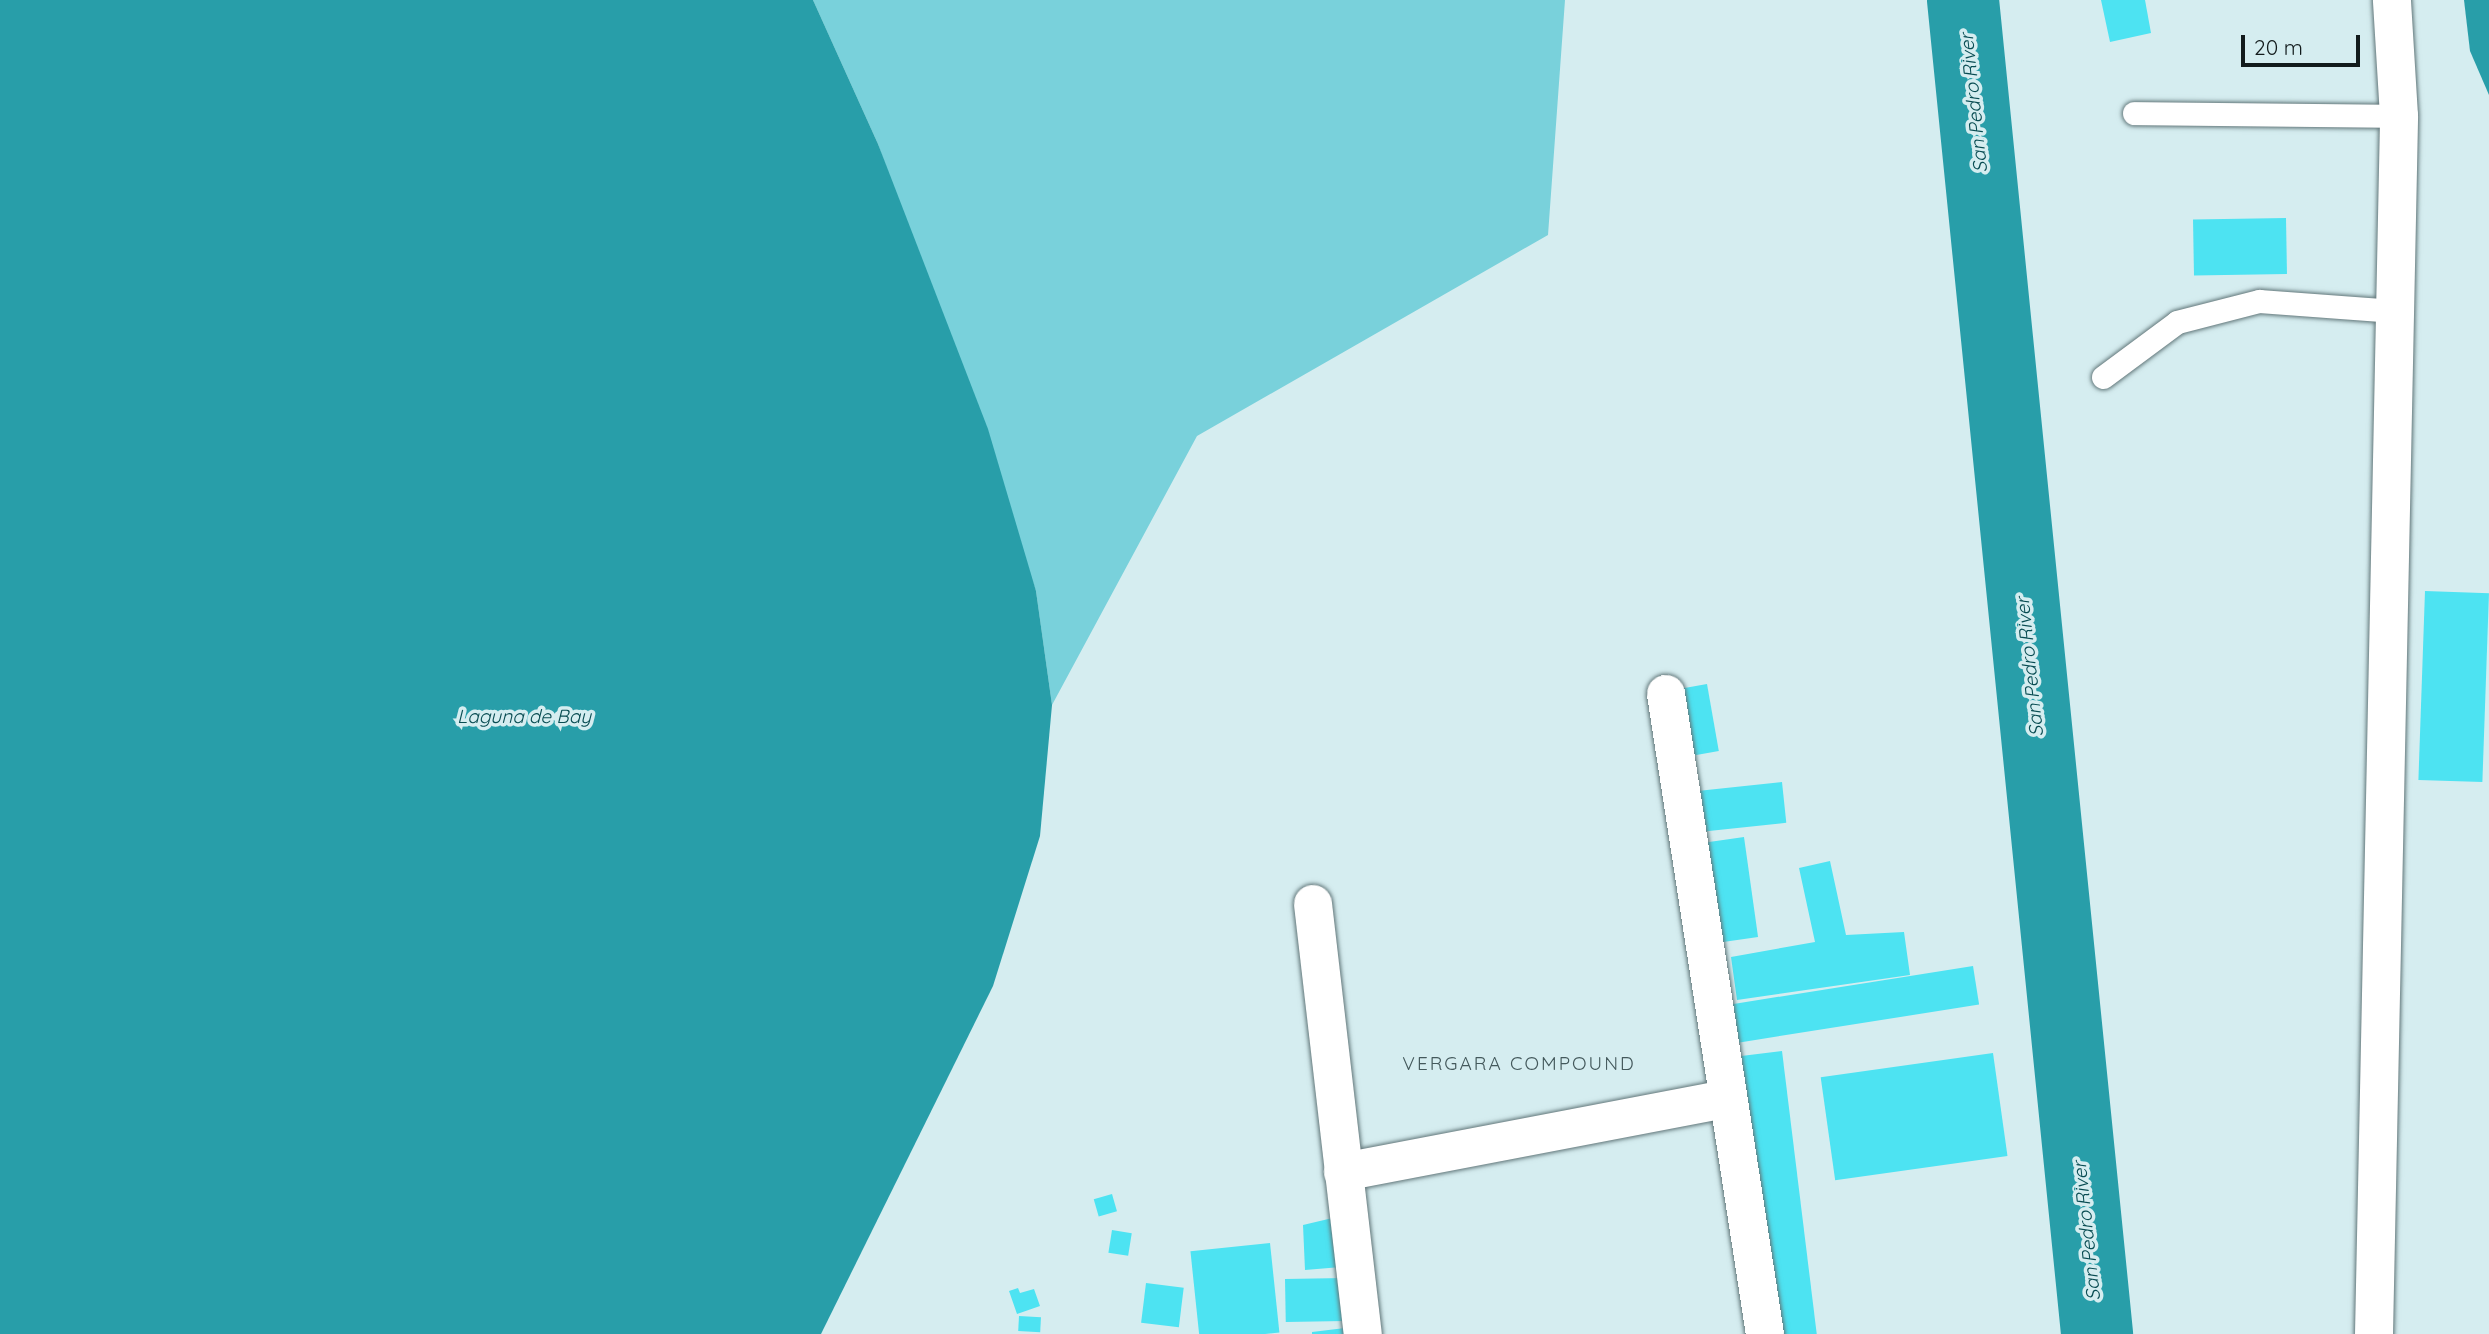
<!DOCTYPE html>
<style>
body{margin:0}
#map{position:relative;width:2489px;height:1334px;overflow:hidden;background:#d5edf0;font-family:Quicksand,sans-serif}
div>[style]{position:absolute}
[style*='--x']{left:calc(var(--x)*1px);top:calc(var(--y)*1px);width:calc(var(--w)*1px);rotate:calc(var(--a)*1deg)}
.green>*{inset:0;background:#79d1db}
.water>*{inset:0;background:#289ea9}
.river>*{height:72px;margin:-36px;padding:0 36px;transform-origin:36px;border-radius:36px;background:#289ea9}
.building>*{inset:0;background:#4de3f2;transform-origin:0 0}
.roads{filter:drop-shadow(0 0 2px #62777a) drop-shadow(0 0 2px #62777a)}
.service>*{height:23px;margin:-11.5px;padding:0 11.5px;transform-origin:11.5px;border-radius:11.5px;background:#fff}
.minor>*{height:38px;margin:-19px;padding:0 19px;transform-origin:19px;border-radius:19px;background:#fff}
span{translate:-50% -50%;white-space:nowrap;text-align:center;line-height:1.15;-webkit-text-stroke:7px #d5edf0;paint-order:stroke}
.water-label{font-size:19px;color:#084c52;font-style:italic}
.neighbourhood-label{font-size:19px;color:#44595c;letter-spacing:2px}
.scale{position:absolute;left:2241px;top:35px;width:119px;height:32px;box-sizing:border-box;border:4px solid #121b1c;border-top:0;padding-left:9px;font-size:21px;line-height:24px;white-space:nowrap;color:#121b1c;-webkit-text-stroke:5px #d5edf0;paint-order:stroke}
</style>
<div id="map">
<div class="green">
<i style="clip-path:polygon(813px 0,1565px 0,1548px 235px,1197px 436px,1052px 705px,1036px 591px,878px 144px)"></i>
</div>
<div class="water">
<i style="clip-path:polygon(0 0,813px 0,878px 144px,988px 429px,1036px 591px,1052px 705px,1040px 836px,993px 986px,821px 1334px,0 1334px)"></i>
<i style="clip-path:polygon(2464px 0,2489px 0,2489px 95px,2470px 51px)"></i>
</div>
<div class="river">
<i style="--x:1963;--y:0;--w:1341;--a:84.26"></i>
</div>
<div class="building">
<i style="clip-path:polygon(2101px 0,2145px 0,2151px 33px,2110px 42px)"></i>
<i style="left:2286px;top:218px;width:56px;height:93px;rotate:89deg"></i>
<i style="left:2425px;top:591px;width:64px;height:189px;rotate:2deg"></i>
<i style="left:1707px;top:684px;width:68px;height:27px;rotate:80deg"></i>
<i style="left:1782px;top:782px;width:41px;height:85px;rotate:84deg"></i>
<i style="left:1744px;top:837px;width:101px;height:37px;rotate:82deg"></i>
<i style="clip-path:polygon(1830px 861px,1846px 935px,1904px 932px,1910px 975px,1737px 1000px,1731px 957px,1815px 942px,1799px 868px)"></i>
<i style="left:1973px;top:966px;width:39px;height:244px;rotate:81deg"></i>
<i style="left:1782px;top:1051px;width:285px;height:41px;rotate:83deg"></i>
<i style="left:1993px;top:1053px;width:104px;height:174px;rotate:82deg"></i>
<i style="left:1112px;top:1194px;width:18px;height:19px;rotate:74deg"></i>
<i style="clip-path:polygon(1341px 1216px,1341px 1267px,1305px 1270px,1303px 1225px)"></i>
<i style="left:1112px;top:1230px;width:20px;height:23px;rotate:9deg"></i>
<i style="left:1270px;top:1243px;width:90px;height:80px;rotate:84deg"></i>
<i style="left:1344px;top:1278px;width:43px;height:59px;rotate:89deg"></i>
<i style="left:1146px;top:1283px;width:38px;height:40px;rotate:7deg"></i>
<i style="clip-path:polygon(1018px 1288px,1020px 1293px,1034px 1289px,1040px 1306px,1017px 1314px,1009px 1291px)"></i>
<i style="left:1019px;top:1316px;width:22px;height:15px;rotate:3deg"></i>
<i style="clip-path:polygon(1345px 1328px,1345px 1334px,1312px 1334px,1312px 1332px)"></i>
</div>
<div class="roads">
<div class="service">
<i style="--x:2134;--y:113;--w:265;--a:0.6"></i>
<i style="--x:2103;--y:377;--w:92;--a:-36.6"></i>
<i style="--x:2177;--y:322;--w:85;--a:-14.4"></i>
<i style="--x:2259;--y:301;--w:136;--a:4.2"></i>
</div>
<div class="minor">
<i style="--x:1666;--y:694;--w:648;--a:81.21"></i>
<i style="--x:1313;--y:904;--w:433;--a:83.4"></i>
<i style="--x:1343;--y:1172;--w:391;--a:-10.8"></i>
<i style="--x:2374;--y:1334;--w:1218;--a:-88.82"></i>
<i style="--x:2399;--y:116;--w:116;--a:-93.5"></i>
</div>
</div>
<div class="water-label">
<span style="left:1974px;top:103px;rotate:-96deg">San Pedro River</span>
<span style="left:2030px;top:667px;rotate:-96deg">San Pedro River</span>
<span style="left:524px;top:717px">Laguna de Bay</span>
<span style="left:2087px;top:1231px;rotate:-96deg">San Pedro River</span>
</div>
<div class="neighbourhood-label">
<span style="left:1519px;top:1064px">VERGARA COMPOUND</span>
</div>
<div class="scale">20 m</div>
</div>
